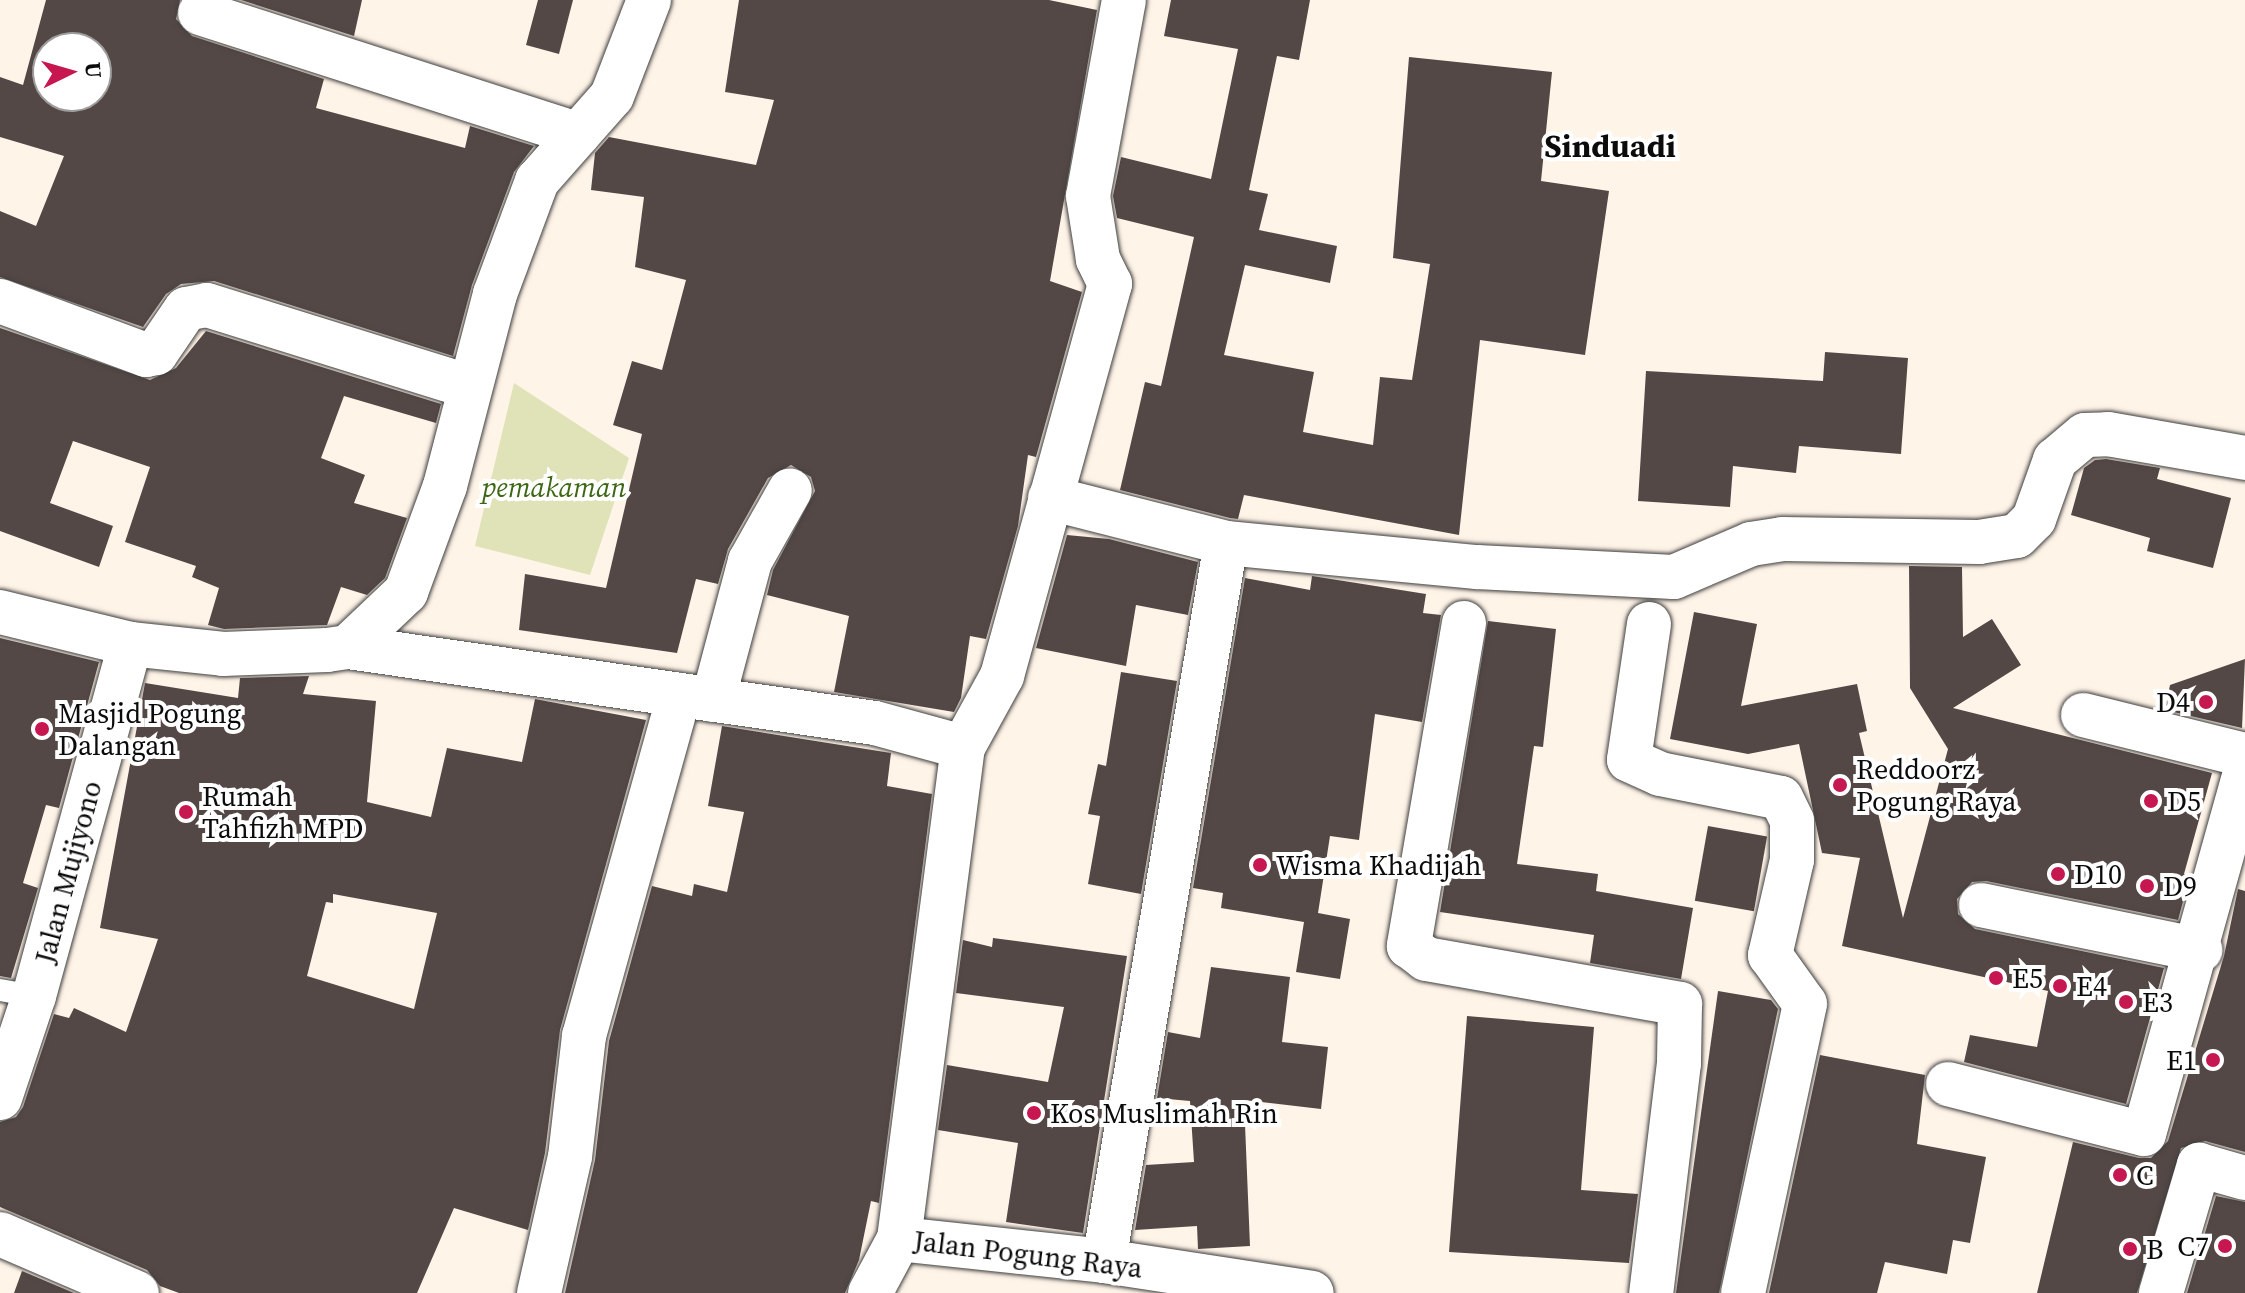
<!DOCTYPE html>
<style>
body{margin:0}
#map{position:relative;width:2245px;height:1293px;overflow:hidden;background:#fff4e8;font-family:"Source Serif 4",serif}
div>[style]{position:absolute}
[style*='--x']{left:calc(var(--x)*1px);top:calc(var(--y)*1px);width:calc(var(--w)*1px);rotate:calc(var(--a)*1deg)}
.cemetery>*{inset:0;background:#e0e2b8}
.building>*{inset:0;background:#544846;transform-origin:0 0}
.roads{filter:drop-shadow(0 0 2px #3e3e3e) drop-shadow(0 0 2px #3e3e3e)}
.service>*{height:22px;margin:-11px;padding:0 11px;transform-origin:11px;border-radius:11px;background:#fff}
.minor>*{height:44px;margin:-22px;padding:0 22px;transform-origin:22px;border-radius:22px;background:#fff}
.dots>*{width:22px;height:22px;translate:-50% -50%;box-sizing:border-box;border:4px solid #fff;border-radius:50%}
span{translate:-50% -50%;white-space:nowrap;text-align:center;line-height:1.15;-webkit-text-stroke:8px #fff;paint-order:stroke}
.park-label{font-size:28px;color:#3d6716;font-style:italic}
.poi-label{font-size:28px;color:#0b0b0b}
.right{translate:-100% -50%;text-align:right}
.left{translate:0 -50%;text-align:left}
.street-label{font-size:28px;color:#0b0b0b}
.quarter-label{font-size:32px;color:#0b0b0b;font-weight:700}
.north{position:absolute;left:32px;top:32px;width:80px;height:80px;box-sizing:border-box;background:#fff;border:2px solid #9d9d9d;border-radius:50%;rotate:85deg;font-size:22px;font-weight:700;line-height:32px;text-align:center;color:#0b0b0b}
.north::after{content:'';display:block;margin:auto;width:28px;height:36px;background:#c61750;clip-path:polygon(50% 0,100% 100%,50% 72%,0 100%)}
</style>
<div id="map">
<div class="cemetery">
<i style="clip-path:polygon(514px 383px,629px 458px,590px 575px,475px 546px)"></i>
</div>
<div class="building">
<i style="clip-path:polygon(evenodd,46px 0,180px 0,176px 19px,192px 36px,324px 79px,316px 108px,465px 148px,470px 126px,534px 146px,514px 172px,472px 285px,453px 356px,214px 281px,181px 284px,166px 294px,143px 327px,0 277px,0 211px,36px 226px,64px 156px,0 137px,0 77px,23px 85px,46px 0,48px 48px,96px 48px,96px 96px,48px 96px,48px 48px)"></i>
<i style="clip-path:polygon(241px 0,362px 0,354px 36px)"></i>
<i style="clip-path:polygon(538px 0,573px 0,559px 54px,526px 45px)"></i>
<i style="clip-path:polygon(739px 0,1049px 0,1097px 10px,1050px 281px,1082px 292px,1036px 457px,1028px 455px,1018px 526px,986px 639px,970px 636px,961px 698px,954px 712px,834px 692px,849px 616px,767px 595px,773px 570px,815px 491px,811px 477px,791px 465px,768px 478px,728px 549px,718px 584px,696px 579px,677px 653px,519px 630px,525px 574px,606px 588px,642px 434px,613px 425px,632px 361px,662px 370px,686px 280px,635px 267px,644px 197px,591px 190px,595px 153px,609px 137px,756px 165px,774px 100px,725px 92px)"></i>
<i style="clip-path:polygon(1171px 0,1310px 0,1299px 60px,1277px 56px,1249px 190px,1268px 194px,1259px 230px,1337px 246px,1330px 283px,1245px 265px,1224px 355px,1314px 372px,1303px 432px,1373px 445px,1380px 377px,1412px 380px,1430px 264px,1393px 258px,1409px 57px,1552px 72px,1541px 181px,1609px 191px,1585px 355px,1480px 340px,1459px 535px,1244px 495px,1238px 519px,1230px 518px,1120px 490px,1145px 382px,1161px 386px,1194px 237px,1117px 218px,1113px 196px,1121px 157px,1211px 179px,1238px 49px,1164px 36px)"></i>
<i style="clip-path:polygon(0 328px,150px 380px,176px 368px,206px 331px,441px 404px,436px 423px,344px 396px,321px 458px,365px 475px,354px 503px,407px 518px,385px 578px,367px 595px,341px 587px,327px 625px,224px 629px,208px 625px,219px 588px,192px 577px,196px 566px,125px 542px,150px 467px,73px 441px,50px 503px,113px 526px,99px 567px,0 531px)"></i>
<i style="clip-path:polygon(1825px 352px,1908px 358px,1901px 454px,1799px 446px,1796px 473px,1733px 466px,1730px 507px,1638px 501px,1646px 371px,1823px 381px)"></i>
<i style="clip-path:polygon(2106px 459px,2160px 468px,2157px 479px,2231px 498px,2213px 568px,2147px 551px,2150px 538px,2071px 515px,2084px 468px,2095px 460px)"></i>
<i style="clip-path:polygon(1067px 535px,1109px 539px,1198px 562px,1188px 615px,1136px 605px,1126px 666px,1036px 648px)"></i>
<i style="clip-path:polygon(1909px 566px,1962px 567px,1963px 637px,1992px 619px,2021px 665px,1953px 708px,2212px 773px,2184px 874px,2190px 876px,2178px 920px,1986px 881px,1972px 882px,1957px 899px,1958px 914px,1975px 929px,2164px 968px,2126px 1104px,1964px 1062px,1970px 1035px,2037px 1047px,2048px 991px,1842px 946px,1860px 858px,1822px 853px,1799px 744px,1748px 754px,1670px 739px,1694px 612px,1757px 624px,1741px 706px,1857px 684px,1867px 731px,1859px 733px,1903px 918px,1948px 749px,1910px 688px)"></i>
<i style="clip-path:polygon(1312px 576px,1426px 594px,1423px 613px,1441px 615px,1422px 722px,1375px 714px,1359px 840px,1330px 836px,1318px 913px,1350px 919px,1340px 979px,1296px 972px,1304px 922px,1221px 908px,1223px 893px,1193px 888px,1245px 578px,1310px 590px)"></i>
<i style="clip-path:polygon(1488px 621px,1556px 629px,1543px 747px,1534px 746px,1517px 864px,1598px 874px,1596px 891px,1693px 908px,1681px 979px,1590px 963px,1594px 935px,1440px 912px)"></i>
<i style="clip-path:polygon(0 638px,99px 662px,59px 808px,46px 805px,23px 883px,38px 888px,11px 978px,0 976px)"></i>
<i style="clip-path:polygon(2245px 659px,2242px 728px,2165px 710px,2170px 685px)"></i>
<i style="clip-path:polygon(1121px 672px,1177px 681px,1141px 894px,1088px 884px,1100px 816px,1088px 814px,1098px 764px,1106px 766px)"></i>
<i style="clip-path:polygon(evenodd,309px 676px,303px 694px,376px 701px,367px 802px,431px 817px,447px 748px,522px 762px,535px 699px,646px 720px,560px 1030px,545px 1153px,528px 1230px,454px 1208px,417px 1293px,179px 1293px,160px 1286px,147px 1270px,0 1207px,0 1122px,16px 1117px,23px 1107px,54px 1014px,69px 1018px,74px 1008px,126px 1032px,158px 939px,100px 928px,145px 683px,238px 698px,240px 678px,309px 676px,333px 894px,437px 913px,414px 1009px,307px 976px,326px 902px,333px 903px,333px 894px)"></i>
<i style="clip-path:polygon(722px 726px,891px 753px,887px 786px,932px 794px,879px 1203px,871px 1201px,859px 1260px,845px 1293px,565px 1293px,595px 1160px,609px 1041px,652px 886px,692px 896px,694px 884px,727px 892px,744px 812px,708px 806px)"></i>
<i style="left:1708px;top:826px;width:60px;height:76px;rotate:10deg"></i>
<i style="clip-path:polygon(2238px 889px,2245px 891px,2245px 1152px,2205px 1141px,2181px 1148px,2137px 1293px,2037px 1293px,2073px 1142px,2139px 1158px,2151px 1158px,2168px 1141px,2224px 956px)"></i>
<i style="clip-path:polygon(993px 938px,1127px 956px,1083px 1233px,1006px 1222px,1018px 1143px,938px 1130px,947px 1065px,1048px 1082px,1064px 1007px,956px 993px,963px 940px,992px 947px)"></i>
<i style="clip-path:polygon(1211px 967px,1290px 977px,1282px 1042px,1328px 1047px,1321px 1109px,1244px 1100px,1250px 1246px,1198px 1249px,1197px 1226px,1135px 1230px,1146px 1165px,1194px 1162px,1190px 1101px,1157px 1098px,1168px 1032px,1200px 1038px)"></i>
<i style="clip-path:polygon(1718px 991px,1771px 1000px,1778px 1009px,1719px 1293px,1676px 1293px)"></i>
<i style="clip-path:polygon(1467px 1016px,1594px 1027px,1581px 1190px,1638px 1194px,1629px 1263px,1449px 1252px)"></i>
<i style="clip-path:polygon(1820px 1055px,1925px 1075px,1917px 1144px,1986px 1157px,1970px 1243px,1953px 1240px,1947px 1274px,1885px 1262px,1877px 1293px,1769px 1293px)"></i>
<i style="clip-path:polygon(2216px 1196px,2245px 1202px,2245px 1293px,2187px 1293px)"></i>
<i style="clip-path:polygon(22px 1271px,74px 1293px,14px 1293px)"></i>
</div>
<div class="roads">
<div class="service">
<i style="--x:0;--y:990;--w:35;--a:10"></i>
</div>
<div class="minor">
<i style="--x:200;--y:13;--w:397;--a:17.8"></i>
<i style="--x:0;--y:301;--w:156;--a:20.3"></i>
<i style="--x:146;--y:355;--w:10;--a:-11"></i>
<i style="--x:156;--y:353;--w:53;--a:-55.7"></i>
<i style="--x:186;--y:309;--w:21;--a:-11"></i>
<i style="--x:207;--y:305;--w:275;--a:17.3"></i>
<i style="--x:1050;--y:498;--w:182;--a:14.3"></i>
<i style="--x:1226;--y:543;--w:252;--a:5.5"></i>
<i style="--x:1477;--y:567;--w:197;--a:2.9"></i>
<i style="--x:1674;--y:577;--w:84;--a:-23.2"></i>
<i style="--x:1751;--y:544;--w:31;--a:-9"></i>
<i style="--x:1782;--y:539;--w:197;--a:0.9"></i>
<i style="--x:1979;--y:542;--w:38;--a:-9"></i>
<i style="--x:2017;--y:536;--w:24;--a:-45"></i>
<i style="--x:2034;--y:519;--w:63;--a:-70.4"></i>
<i style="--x:2055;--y:460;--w:39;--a:-40"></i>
<i style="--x:2085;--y:435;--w:23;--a:-2"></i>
<i style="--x:2108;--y:434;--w:139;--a:9.9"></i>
<i style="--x:0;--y:612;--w:134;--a:13.8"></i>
<i style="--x:130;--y:644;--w:94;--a:6.1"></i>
<i style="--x:223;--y:654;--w:104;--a:-2.2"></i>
<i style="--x:327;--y:650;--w:21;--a:-8"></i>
<i style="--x:348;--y:647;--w:80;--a:-43.5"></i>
<i style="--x:406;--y:592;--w:113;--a:-69.8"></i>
<i style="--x:445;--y:486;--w:198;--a:-75.4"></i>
<i style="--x:495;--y:294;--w:121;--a:-69.6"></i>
<i style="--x:537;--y:181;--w:113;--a:-48.6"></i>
<i style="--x:612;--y:96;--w:103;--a:-68.9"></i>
<i style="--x:1464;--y:623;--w:328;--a:99.7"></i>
<i style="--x:1409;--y:946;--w:21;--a:37"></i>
<i style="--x:1426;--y:959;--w:258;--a:10"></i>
<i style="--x:1680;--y:1004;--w:59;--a:91"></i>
<i style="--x:1679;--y:1063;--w:232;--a:96.9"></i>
<i style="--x:1649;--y:624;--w:137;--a:98.4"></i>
<i style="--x:1629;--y:760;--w:34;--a:24"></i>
<i style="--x:1660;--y:774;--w:123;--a:11.2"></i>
<i style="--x:1781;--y:798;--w:25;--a:64"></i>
<i style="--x:1792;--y:821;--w:39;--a:90"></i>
<i style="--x:1792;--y:860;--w:98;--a:103"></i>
<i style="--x:1770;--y:955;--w:60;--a:54.5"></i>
<i style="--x:1805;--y:1004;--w:296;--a:102.1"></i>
<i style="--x:348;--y:647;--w:532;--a:8.21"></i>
<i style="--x:875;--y:723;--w:91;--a:15.3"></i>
<i style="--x:713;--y:700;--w:144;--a:-75.1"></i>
<i style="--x:750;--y:561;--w:81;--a:-60.6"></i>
<i style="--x:2083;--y:715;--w:167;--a:13.9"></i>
<i style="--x:1981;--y:905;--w:224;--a:11.6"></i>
<i style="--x:1948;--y:1084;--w:202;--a:14.3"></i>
<i style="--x:2144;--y:1134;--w:375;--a:-74.4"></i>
<i style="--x:0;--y:1098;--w:108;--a:-71.6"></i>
<i style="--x:34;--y:996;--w:365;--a:-74.7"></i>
<i style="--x:0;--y:1234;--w:149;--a:23.3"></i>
<i style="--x:899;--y:1239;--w:496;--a:-82.6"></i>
<i style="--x:963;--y:747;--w:81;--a:-61.2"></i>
<i style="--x:1002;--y:676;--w:407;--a:-74.6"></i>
<i style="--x:1110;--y:284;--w:28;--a:-116"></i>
<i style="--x:1098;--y:259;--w:64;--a:-99"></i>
<i style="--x:1088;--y:196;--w:199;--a:-79.6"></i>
<i style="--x:1104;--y:1261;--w:728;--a:-80.36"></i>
<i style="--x:539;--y:1293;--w:139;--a:-77.2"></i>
<i style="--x:570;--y:1157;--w:122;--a:-83.4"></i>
<i style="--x:584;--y:1036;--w:354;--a:-74.4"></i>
<i style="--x:870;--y:1293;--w:61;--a:-61.8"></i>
<i style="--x:899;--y:1239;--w:206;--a:6.1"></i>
<i style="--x:1104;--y:1261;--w:210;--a:8.7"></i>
<i style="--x:2161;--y:1293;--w:134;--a:-73.5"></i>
<i style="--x:2199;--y:1165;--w:48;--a:15.8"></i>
</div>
</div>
<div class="dots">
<i style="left:2206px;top:702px;background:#c61750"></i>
<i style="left:42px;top:729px;background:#c61750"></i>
<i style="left:1840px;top:785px;background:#c61750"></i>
<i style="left:2151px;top:801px;background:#c61750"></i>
<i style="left:186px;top:812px;background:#c61750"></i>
<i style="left:1260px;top:865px;background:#c61750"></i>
<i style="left:2058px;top:874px;background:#c61750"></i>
<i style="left:2147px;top:886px;background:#c61750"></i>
<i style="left:1996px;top:978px;background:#c61750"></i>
<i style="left:2060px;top:986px;background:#c61750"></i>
<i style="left:2126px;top:1002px;background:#c61750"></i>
<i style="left:2213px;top:1060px;background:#c61750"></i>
<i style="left:1034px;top:1113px;background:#c61750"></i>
<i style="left:2120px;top:1175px;background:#c61750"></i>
<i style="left:2225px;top:1246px;background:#c61750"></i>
<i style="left:2130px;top:1249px;background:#c61750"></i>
</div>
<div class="park-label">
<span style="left:554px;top:487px">pemakaman</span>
</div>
<div class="poi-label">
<span class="right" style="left:2190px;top:702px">D4</span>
<span class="left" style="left:58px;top:729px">Masjid Pogung<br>Dalangan</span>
<span class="left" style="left:1856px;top:785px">Reddoorz<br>Pogung Raya</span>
<span class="left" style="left:202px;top:812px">Rumah<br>Tahfizh MPD</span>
<span class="left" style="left:2167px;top:801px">D5</span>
<span class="left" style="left:1276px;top:865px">Wisma Khadijah</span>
<span class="left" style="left:2074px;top:874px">D10</span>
<span class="left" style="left:2163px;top:886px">D9</span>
<span class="left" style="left:2012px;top:978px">E5</span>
<span class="left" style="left:2076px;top:986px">E4</span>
<span class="left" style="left:2142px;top:1002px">E3</span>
<span class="right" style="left:2197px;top:1060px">E1</span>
<span class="left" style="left:1050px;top:1113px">Kos Muslimah Rin</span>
<span class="left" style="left:2136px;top:1175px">C</span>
<span class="right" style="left:2209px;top:1246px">C7</span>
<span class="left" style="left:2146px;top:1249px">B</span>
</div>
<div class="street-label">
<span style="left:68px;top:872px;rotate:-75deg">Jalan Mujiyono</span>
<span style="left:1028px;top:1254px;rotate:7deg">Jalan Pogung Raya</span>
</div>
<div class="quarter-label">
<span style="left:1610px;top:146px">Sinduadi</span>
</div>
<div class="north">U</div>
</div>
